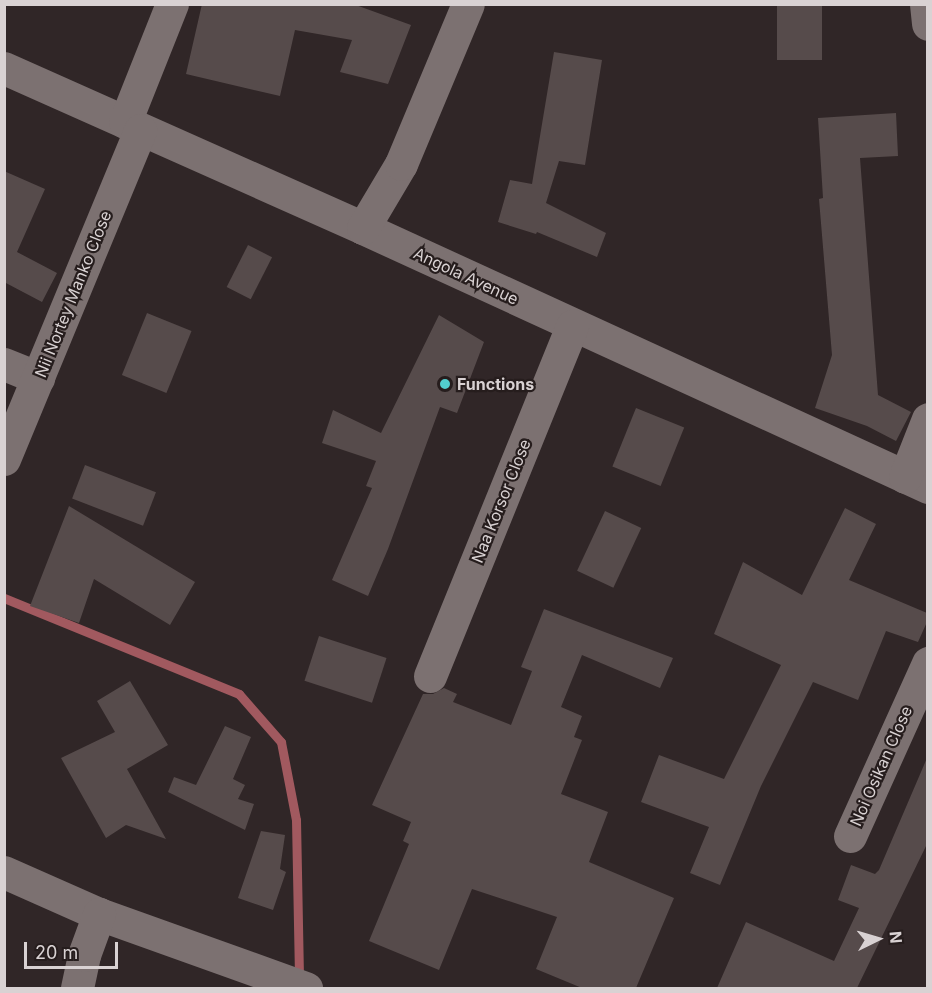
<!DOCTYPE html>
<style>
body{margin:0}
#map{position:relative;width:932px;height:993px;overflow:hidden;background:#302627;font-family:Inter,sans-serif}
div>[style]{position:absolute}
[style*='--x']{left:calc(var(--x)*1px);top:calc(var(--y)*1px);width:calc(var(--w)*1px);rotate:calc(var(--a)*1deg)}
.stream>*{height:9px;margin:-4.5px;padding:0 4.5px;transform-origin:4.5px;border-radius:4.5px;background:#a1595f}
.building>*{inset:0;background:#564b4b;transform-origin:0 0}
.minor>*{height:33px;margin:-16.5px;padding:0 16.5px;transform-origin:16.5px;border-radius:16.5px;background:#7c7171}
.dots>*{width:16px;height:16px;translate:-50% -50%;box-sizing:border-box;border:3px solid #261d1d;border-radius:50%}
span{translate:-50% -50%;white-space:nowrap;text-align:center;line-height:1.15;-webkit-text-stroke:4.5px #261d1d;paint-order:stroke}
.street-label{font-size:16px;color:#d9d2d3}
.poi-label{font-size:16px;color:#d9d2d3;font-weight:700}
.left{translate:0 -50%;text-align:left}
.frame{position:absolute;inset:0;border:6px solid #d9d2d3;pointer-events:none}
.north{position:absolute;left:848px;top:909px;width:60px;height:60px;-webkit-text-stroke:4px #261d1d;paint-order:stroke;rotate:85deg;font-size:16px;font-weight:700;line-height:24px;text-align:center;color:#d9d2d3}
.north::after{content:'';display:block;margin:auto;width:21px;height:27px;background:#d9d2d3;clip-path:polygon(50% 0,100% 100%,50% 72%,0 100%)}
.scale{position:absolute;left:24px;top:942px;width:94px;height:27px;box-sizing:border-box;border:3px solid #d9d2d3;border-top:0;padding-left:8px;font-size:18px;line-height:21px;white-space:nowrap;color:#d9d2d3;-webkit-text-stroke:4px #261d1d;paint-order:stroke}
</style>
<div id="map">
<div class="stream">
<i style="--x:4;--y:598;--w:254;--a:22.2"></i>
<i style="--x:239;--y:694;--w:64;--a:48.8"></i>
<i style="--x:281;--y:742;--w:79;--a:79.1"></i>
<i style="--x:296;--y:820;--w:159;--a:88.9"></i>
</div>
<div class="building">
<i style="clip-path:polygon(202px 4px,353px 4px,411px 25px,388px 84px,340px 72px,352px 40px,295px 30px,280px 96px,186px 74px)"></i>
<i style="left:777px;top:4px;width:45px;height:56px"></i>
<i style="clip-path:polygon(554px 52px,602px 60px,585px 165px,559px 161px,546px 203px,606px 233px,597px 257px,537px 232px,536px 234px,498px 222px,510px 180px,532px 184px)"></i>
<i style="clip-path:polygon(896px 113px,898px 156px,860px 158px,878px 395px,911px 412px,896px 441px,867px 426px,815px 408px,832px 355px,819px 199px,823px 198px,818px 118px)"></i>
<i style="clip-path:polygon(4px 171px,45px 189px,17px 252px,57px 273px,42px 302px,4px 282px)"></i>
<i style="left:248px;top:245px;width:27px;height:47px;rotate:27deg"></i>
<i style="left:147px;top:313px;width:48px;height:67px;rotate:22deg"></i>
<i style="clip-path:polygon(439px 315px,484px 342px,457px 413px,440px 407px,388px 549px,368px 596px,332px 580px,372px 488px,366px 486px,376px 461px,322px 443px,333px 410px,381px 433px)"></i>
<i style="left:636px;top:408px;width:52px;height:63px;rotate:22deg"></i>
<i style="left:85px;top:465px;width:76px;height:36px;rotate:21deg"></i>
<i style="clip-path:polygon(69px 506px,195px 582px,170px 625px,94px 579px,79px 623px,30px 606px)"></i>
<i style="clip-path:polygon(845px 508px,876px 524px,849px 580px,927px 613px,927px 622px,918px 642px,886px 631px,858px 700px,813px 682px,761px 786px,720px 885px,690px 873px,709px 827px,641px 802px,659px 755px,724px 779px,781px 665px,714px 634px,743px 562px,802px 595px)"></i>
<i style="left:605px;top:511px;width:40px;height:66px;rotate:25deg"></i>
<i style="clip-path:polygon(544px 609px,673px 658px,660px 688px,582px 655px,561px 707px,582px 716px,574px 737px,582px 740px,561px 794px,608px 812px,589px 862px,674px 898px,636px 988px,582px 988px,536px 969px,557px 917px,472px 889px,439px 970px,369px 941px,409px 844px,403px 841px,411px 822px,372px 805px,423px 694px,433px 694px,444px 688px,457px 694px,453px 702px,511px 725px,532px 671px,521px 667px)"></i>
<i style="left:319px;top:636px;width:71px;height:47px;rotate:18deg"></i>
<i style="clip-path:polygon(130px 681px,168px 745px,127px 769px,166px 839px,126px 825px,106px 838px,61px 758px,115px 732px,97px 701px)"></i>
<i style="clip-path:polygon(225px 726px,251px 737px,233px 779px,245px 785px,238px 799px,254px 804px,245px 830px,168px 792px,174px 777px,196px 785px)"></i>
<i style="clip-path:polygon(927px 758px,927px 844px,857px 988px,717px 988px,746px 922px,834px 961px,859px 908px,838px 900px,851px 865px,875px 874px,879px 870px)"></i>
<i style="clip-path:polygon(261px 831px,285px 835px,280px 869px,286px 872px,273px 910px,238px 898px)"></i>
</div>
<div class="minor">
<i style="--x:926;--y:4;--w:20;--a:84"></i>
<i style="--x:4;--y:68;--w:393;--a:24"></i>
<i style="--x:363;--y:228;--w:622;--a:24.63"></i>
<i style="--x:125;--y:122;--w:127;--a:-68.3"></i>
<i style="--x:363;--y:228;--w:74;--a:-59.3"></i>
<i style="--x:401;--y:164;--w:173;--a:-67.3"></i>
<i style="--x:4;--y:364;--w:37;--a:22"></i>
<i style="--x:4;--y:459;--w:356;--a:-67.5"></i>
<i style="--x:905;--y:477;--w:62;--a:-68.4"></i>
<i style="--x:430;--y:676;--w:378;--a:-67.9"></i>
<i style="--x:850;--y:836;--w:190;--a:-65.7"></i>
<i style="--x:4;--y:872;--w:104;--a:23.9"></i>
<i style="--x:99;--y:914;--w:220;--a:19.7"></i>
<i style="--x:77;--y:988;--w:34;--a:-78"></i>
<i style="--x:84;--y:955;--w:44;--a:-69.9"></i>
</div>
<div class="dots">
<i style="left:445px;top:384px;background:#52cdcd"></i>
</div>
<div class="street-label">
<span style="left:466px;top:276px;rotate:25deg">Angola Avenue</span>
<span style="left:73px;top:294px;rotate:-68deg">Nii Nortey Manko Close</span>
<span style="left:501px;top:501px;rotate:-68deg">Naa Korsor Close</span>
<span style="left:881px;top:766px;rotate:-66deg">Noi Osikan Close</span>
</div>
<div class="poi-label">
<span class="left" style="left:457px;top:384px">Functions</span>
</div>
<div class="frame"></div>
<div class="north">N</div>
<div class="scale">20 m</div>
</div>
